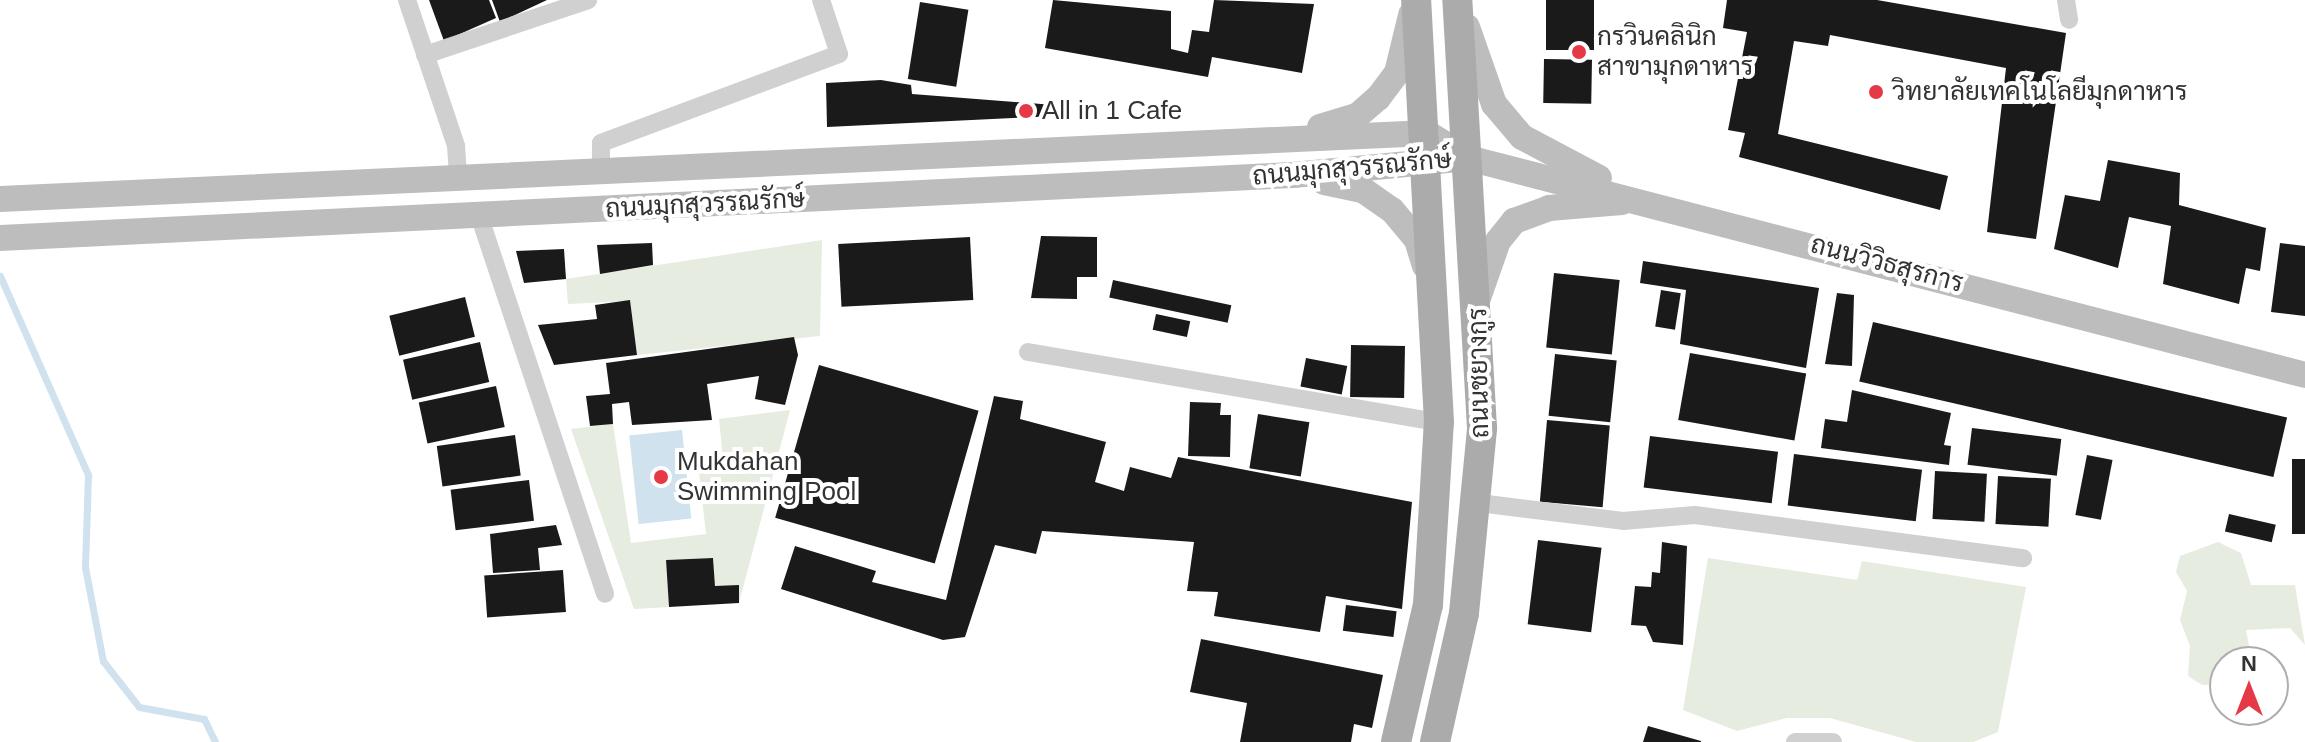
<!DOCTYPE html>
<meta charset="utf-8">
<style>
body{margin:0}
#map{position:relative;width:2305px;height:742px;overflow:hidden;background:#fff;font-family:Arial,Sarabun,sans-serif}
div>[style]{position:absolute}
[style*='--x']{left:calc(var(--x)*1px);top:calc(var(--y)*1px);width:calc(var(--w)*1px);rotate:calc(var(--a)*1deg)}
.green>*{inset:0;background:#e6ecdf}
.water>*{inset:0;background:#cfe2ee;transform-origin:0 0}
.stream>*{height:7px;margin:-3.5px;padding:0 3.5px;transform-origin:3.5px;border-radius:3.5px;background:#cfe2ee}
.building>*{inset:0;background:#1a1a1a;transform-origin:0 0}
.minor>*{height:18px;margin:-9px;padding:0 9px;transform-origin:9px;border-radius:9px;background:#d0d0d0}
.secondary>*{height:26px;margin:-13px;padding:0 13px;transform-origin:13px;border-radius:13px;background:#bdbdbd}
.primary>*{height:30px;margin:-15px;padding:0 15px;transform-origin:15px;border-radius:15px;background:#ababab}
.dots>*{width:22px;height:22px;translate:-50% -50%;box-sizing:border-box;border:4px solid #fff;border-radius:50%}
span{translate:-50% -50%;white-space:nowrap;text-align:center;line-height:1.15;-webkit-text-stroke:8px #fff;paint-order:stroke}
.poi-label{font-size:26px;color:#333}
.left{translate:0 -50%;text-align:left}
.street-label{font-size:26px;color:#333}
.north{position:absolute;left:2209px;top:646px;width:80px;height:80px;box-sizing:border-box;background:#fff;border:2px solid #adadad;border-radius:50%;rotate:0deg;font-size:22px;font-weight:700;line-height:32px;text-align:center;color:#333}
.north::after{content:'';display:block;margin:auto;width:28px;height:36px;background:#e63946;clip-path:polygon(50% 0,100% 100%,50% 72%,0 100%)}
</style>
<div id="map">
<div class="green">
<i style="clip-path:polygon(822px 240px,820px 336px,637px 355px,630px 301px,568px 304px,566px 279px)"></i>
<i style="clip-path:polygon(790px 410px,739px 603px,738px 586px,715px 586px,713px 558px,666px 560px,669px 607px,634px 609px,571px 429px,613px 424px,631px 543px,706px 534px,699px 471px,724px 468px,719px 419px)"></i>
<i style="clip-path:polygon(2218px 542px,2241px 553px,2251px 585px,2295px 585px,2305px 645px,2290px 628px,2246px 630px,2252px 662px,2225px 662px,2225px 684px,2202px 685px,2188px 676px,2190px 646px,2180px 620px,2187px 591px,2176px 572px,2180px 556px)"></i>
<i style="clip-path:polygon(1708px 558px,1857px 580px,1862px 561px,2026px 587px,1998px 732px,1973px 742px,1916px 742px,1830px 718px,1787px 718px,1737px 731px,1683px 710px)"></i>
</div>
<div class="water">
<i style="left:682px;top:430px;width:89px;height:53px;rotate:84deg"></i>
</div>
<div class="stream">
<i style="--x:0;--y:276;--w:218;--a:66.1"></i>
<i style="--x:88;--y:475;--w:92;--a:91.9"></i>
<i style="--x:85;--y:567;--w:96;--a:79.2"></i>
<i style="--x:103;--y:661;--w:58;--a:52"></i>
<i style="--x:139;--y:707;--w:66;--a:10.5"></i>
<i style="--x:204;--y:719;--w:25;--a:64"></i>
</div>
<div class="building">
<i style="clip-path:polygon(429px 0,489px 0,496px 18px,444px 41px)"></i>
<i style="clip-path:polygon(492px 0,547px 0,500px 22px)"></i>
<i style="clip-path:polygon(1053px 0,1171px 11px,1171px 49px,1188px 53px,1192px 30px,1209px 32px,1214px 0,1314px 4px,1302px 73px,1212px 57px,1208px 77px,1045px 48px)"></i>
<i style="left:1546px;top:0;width:48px;height:50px"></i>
<i style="clip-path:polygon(1727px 0,1877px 0,2066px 33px,2036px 239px,1987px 232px,2006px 68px,1830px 35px,1828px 46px,1794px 41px,1778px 134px,1948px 176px,1940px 210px,1739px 157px,1745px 133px,1728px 130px,1747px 32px,1723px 28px)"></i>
<i style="left:920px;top:2px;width:49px;height:78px;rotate:9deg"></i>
<i style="left:1544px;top:59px;width:48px;height:44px;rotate:1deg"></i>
<i style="clip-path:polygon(881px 80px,911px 85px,912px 94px,1054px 105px,1055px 116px,827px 127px,826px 83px)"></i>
<i style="clip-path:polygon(2108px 160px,2180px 173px,2179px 205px,2266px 228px,2260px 271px,2246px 268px,2239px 304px,2163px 284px,2171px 226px,2129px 217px,2118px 268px,2054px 249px,2065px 195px,2100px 201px)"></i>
<i style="clip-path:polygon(1041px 236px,1097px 237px,1097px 277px,1077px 277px,1077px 299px,1031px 298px)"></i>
<i style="left:970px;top:237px;width:63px;height:132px;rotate:87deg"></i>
<i style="clip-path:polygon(652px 243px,653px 265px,600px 274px,597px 245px)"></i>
<i style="clip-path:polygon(2280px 243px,2305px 246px,2305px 316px,2271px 312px)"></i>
<i style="clip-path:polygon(564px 249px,566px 279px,524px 283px,516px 251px)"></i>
<i style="clip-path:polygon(1643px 261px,1819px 288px,1806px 368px,1680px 344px,1686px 290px,1640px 283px)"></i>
<i style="left:1554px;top:273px;width:66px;height:75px;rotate:6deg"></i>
<i style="left:1113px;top:280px;width:121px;height:18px;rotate:12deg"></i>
<i style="left:1661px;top:290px;width:20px;height:37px;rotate:9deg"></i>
<i style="clip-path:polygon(1837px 293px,1854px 295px,1852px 366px,1825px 364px)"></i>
<i style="left:465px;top:297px;width:41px;height:78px;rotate:76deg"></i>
<i style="clip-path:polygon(630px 300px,637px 355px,554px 365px,538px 325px,597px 319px,595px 305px)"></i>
<i style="left:1156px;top:314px;width:35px;height:16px;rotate:12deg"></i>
<i style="left:1873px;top:322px;width:425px;height:61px;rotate:13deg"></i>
<i style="clip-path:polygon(794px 337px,798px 355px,785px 405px,755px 399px,759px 376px,707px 384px,712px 420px,632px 425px,629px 402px,612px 404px,613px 424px,590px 426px,586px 396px,610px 394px,606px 363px)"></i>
<i style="left:480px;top:342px;width:41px;height:79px;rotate:77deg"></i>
<i style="left:1351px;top:345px;width:54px;height:52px;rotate:1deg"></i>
<i style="left:1690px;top:353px;width:118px;height:68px;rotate:10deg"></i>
<i style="left:1555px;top:354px;width:62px;height:62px;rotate:6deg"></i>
<i style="left:1306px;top:358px;width:42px;height:29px;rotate:11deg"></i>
<i style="left:819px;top:365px;width:166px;height:159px;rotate:16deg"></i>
<i style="left:496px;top:386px;width:42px;height:79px;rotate:78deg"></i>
<i style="clip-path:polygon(1852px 390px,1951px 413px,1944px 445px,1951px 446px,1949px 465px,1821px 448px,1825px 419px,1847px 422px)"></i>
<i style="clip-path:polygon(994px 396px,1023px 401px,1020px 419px,1106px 442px,1095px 482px,1124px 491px,1130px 467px,1171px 478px,1178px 457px,1412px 502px,1402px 609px,1326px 596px,1320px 632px,1214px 616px,1218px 592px,1187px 591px,1194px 542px,1042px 531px,1036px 554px,995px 545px,965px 637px,943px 640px,781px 589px,795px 546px,876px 571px,872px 582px,946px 600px)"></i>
<i style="clip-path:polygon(1190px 402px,1221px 403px,1220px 415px,1231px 415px,1230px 457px,1188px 456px)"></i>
<i style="left:1258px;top:414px;width:52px;height:55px;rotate:9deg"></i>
<i style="left:1547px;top:420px;width:63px;height:82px;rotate:5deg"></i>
<i style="left:1972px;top:428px;width:90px;height:37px;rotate:7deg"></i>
<i style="left:515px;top:435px;width:41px;height:79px;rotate:82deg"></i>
<i style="left:1650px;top:436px;width:129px;height:52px;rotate:7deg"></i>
<i style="left:1794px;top:454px;width:129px;height:52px;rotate:7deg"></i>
<i style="left:2087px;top:455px;width:26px;height:61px;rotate:11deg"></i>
<i style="left:2292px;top:459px;width:13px;height:75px"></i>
<i style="left:1935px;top:471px;width:52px;height:48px;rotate:3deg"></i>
<i style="left:1998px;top:476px;width:53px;height:48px;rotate:3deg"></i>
<i style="left:529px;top:480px;width:41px;height:79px;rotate:83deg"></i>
<i style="left:2229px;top:514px;width:48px;height:18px;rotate:13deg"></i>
<i style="clip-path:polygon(556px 525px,562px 545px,538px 548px,540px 570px,493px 573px,490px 534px)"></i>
<i style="left:1538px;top:540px;width:64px;height:85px;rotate:7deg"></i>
<i style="clip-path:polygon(1662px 542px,1687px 546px,1683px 645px,1653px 642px,1646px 626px,1631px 625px,1635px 586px,1651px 587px,1652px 572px,1660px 573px)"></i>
<i style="clip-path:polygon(713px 558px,715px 586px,739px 585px,739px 603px,669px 607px,666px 560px)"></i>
<i style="left:563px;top:570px;width:42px;height:79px;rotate:86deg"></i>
<i style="left:1346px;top:605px;width:51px;height:26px;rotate:7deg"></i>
<i style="clip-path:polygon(1201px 639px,1383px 675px,1372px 728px,1354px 724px,1351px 742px,1240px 742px,1247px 703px,1190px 692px)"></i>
<i style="clip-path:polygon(1648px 726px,1701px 741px,1701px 742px,1643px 742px)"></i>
</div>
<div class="minor">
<i style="--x:407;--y:0;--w:154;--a:71.4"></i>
<i style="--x:456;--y:146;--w:29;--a:86"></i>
<i style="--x:2066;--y:0;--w:20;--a:81"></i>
<i style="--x:425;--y:55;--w:172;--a:-18.6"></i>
<i style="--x:601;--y:169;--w:26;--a:-90"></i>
<i style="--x:601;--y:143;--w:254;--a:-20.5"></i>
<i style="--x:839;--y:54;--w:57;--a:-108.4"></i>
<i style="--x:479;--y:215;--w:399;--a:71.6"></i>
<i style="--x:1028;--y:352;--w:417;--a:9.7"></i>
<i style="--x:1479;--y:503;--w:145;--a:7.1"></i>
<i style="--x:1623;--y:521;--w:72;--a:-4.8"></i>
<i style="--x:1695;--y:515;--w:331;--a:7.5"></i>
<i style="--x:1795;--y:742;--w:38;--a:0"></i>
</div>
<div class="secondary">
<i style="--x:1467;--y:27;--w:82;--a:70.7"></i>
<i style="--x:1494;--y:104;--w:43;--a:49.7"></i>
<i style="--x:1522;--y:137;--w:87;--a:28"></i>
<i style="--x:1320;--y:127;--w:39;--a:-17"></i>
<i style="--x:1357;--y:116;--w:28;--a:-41"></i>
<i style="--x:1378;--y:98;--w:31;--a:-53"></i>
<i style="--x:1397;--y:73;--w:60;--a:-76.4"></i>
<i style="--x:1324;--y:182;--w:40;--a:12"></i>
<i style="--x:1363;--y:190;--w:35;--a:35"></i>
<i style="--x:1392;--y:210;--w:39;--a:50"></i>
<i style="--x:1417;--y:240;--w:27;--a:73"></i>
<i style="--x:0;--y:199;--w:1429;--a:-2.65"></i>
<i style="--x:1427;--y:133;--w:48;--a:31.4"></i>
<i style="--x:1468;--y:158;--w:865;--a:14.53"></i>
<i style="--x:0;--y:238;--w:1295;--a:-2.79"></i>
<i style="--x:1293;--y:175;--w:176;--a:-5.5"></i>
<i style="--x:1478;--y:298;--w:60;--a:-70.7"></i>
<i style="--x:1498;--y:241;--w:26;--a:-51"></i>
<i style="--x:1514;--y:221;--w:37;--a:-20"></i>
<i style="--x:1549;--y:208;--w:73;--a:-4.7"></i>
</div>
<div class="primary">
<i style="--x:1396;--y:742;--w:141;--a:-76.9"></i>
<i style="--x:1428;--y:605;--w:183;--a:-86.6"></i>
<i style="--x:1439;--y:422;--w:423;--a:-93.1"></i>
<i style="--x:1435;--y:742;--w:132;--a:-77.3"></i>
<i style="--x:1464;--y:613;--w:186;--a:-84.4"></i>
<i style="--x:1482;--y:428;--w:429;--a:-93.3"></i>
</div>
<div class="dots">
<i style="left:1579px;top:52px;background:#e63946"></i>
<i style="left:1876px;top:92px;background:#e63946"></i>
<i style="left:1026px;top:111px;background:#e63946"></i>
<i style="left:661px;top:477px;background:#e63946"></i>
</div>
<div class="poi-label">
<span class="left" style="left:1597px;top:52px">กรวินคลินิก<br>สาขามุกดาหาร</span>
<span class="left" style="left:1892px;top:92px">วิทยาลัยเทคโนโลยีมุกดาหาร</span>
<span class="left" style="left:1042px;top:111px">All in 1 Cafe</span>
<span class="left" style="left:677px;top:477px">Mukdahan<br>Swimming Pool</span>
</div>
<div class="street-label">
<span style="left:1352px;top:168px;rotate:-5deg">ถนนมุกสุวรรณรักษ์</span>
<span style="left:705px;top:204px;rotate:-3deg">ถนนมุกสุวรรณรักษ์</span>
<span style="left:1887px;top:264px;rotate:15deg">ถนนวิวิธสุรการ</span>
<span style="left:1479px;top:373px;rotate:-91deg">ถนนชยางกูร</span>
</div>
<div class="north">N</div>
</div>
